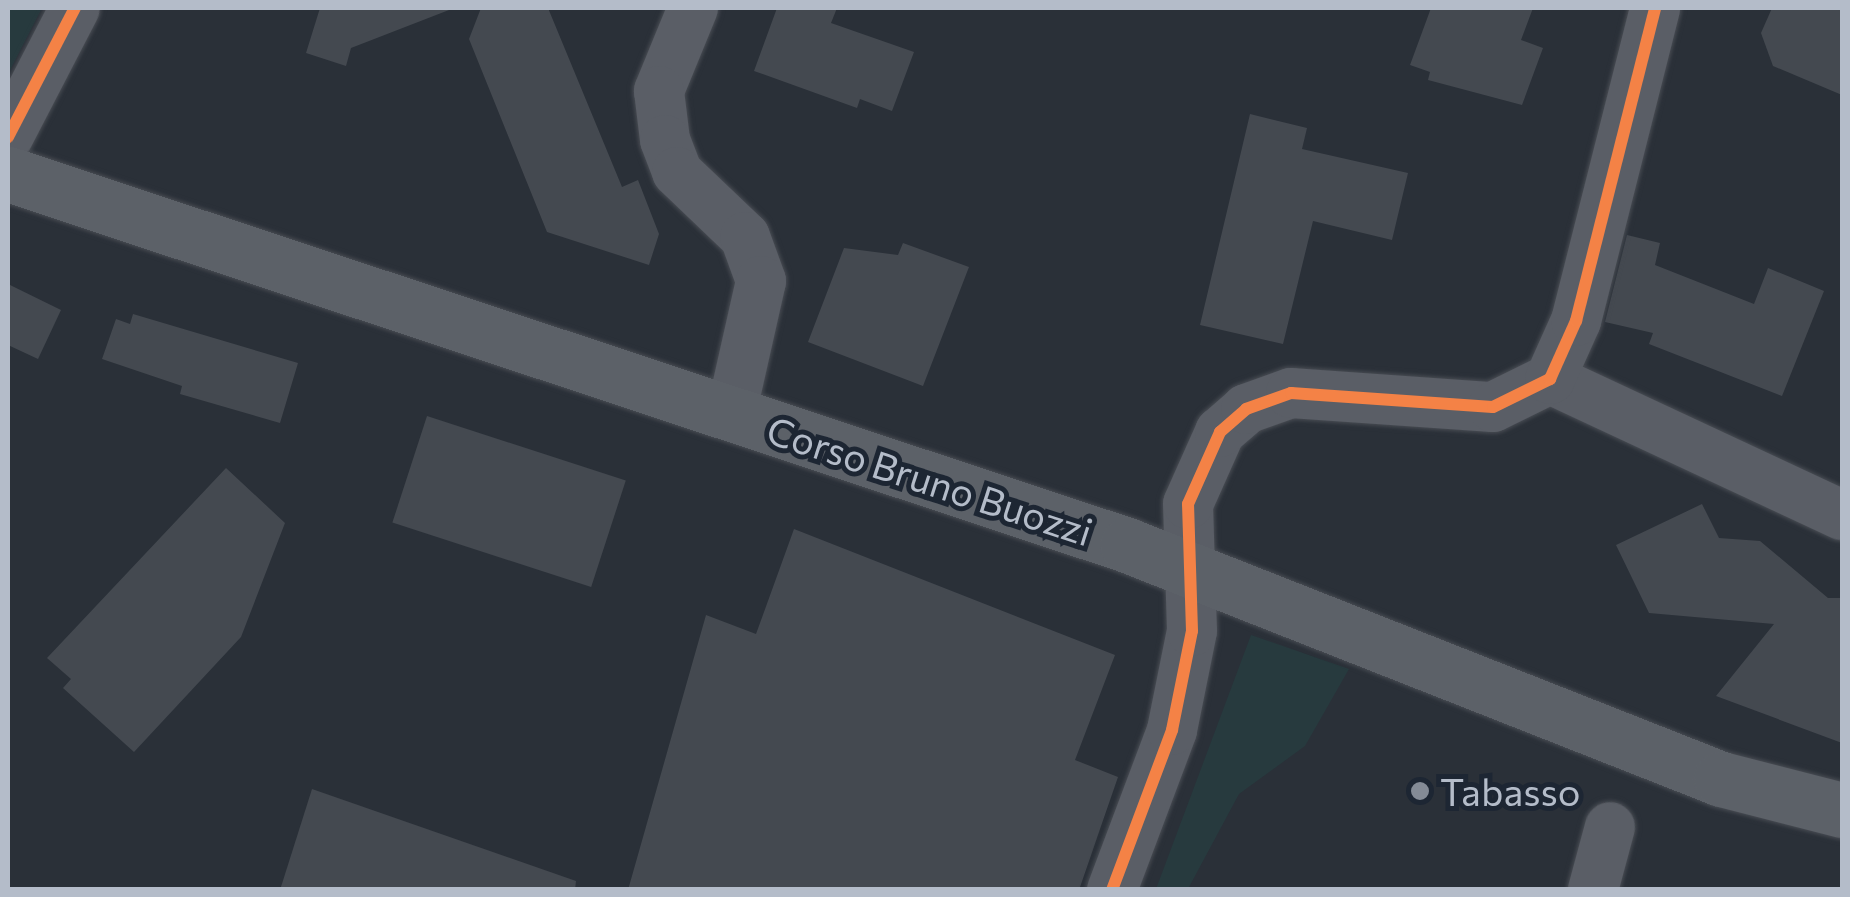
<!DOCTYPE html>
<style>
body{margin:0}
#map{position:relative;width:1850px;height:897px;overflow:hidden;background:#2a3038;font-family:Commissioner,sans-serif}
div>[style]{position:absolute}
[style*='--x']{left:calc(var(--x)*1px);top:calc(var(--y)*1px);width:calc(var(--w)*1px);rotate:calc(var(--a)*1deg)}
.green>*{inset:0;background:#273a3e}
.building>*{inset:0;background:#444950;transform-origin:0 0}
.roads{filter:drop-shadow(0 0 2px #484c53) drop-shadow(0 0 2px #484c53)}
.minor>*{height:50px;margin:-25px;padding:0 25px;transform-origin:25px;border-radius:25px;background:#5a5e66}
.major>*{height:55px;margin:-27.5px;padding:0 27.5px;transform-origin:27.5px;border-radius:27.5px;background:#5c6168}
.cycleway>*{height:12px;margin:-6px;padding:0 6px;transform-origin:6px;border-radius:6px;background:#f48246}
.dots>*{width:28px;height:28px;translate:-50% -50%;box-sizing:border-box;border:5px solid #1d2633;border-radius:50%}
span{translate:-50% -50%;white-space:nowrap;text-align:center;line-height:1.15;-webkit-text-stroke:10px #1d2633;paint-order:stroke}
.street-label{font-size:38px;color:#b4bcc9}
.poi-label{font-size:38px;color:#b4bcc9}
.left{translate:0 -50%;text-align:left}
.frame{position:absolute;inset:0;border:10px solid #b4bcc9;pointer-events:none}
</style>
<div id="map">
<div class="green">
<i style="clip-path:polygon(8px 8px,42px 8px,8px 74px)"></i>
<i style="clip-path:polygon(1251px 635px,1349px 669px,1305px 746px,1239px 794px,1188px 889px,1156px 889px)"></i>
</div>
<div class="building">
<i style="clip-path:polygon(320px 8px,449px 8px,449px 10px,351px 48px,346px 66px,306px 53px)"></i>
<i style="clip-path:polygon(481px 8px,548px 8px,622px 187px,638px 180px,659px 234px,649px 265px,547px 232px,469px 39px)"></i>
<i style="clip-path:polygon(777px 8px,837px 8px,831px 23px,914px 52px,892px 111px,860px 99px,857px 108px,754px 71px)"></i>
<i style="clip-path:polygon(1431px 8px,1533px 8px,1521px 40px,1543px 48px,1522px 105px,1428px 80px,1430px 72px,1410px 65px)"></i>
<i style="clip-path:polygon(1772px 8px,1842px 8px,1842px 95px,1773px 66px,1761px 33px)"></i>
<i style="clip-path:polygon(1250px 114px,1307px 128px,1302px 149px,1408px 173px,1392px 240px,1313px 221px,1283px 344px,1200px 325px)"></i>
<i style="clip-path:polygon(1627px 235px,1660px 243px,1655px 265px,1754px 304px,1768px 268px,1824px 291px,1782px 396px,1649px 344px,1653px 333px,1605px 322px)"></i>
<i style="clip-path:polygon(903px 243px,969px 267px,923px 386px,808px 342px,844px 248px,898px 255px)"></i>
<i style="clip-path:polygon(8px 284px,61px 310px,38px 359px,8px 345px)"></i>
<i style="clip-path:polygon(133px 314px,298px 363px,280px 423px,180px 394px,182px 386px,102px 359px,116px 319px,130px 324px)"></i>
<i style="left:427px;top:416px;width:209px;height:112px;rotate:18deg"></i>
<i style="clip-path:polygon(226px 468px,285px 523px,241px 637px,134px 752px,63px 688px,71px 679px,47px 658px)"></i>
<i style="clip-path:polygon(1702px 504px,1719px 538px,1760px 541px,1828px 598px,1842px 598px,1842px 743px,1716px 696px,1774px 624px,1649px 613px,1616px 545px)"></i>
<i style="clip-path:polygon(794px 529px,1115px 655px,1075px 760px,1118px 777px,1079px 890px,628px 890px,706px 615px,756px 634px)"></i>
<i style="clip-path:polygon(312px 789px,576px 881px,575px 890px,280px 890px)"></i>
</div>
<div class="roads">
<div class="minor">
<i style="--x:693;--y:8;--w:90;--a:112.3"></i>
<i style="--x:659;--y:91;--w:49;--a:83"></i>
<i style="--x:665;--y:140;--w:34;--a:69"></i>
<i style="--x:677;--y:172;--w:94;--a:43.7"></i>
<i style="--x:745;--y:237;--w:47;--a:70"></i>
<i style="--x:761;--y:281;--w:136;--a:102.7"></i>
<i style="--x:8;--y:137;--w:145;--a:-62.6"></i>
<i style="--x:1550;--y:379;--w:322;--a:25"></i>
<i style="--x:1112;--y:890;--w:171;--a:-69.4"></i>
<i style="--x:1172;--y:730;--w:101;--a:-78.6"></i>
<i style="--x:1192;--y:631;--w:127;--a:-91.8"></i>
<i style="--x:1188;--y:504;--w:79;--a:-66"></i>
<i style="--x:1220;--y:432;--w:35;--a:-41"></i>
<i style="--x:1246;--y:409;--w:48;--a:-19.6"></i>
<i style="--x:1291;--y:393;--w:202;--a:4"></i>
<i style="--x:1493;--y:407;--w:64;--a:-26.2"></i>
<i style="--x:1550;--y:379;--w:64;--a:-65.9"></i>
<i style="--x:1576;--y:321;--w:323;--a:-75.8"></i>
<i style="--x:1593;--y:890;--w:65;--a:-74.9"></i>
</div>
<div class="major">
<i style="--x:8;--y:174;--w:1179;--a:18.34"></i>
<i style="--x:1127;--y:545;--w:638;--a:21.5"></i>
<i style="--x:1721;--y:779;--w:125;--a:14.4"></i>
</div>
</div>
<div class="cycleway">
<i style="--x:8;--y:137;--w:145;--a:-62.6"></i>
<i style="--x:1112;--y:890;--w:171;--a:-69.4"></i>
<i style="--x:1172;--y:730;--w:101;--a:-78.6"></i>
<i style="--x:1192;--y:631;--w:127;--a:-91.8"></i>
<i style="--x:1188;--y:504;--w:79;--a:-66"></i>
<i style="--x:1220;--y:432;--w:35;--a:-41"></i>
<i style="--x:1246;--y:409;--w:48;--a:-19.6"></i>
<i style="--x:1291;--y:393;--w:202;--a:4"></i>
<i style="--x:1493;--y:407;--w:64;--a:-26.2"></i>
<i style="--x:1550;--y:379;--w:64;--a:-65.9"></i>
<i style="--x:1576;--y:321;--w:323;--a:-75.8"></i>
</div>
<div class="dots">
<i style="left:1420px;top:791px;background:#848b96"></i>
</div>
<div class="street-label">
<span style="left:930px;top:480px;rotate:18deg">Corso Bruno Buozzi</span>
</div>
<div class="poi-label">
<span class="left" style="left:1440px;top:791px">Tabasso</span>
</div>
<div class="frame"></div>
</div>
